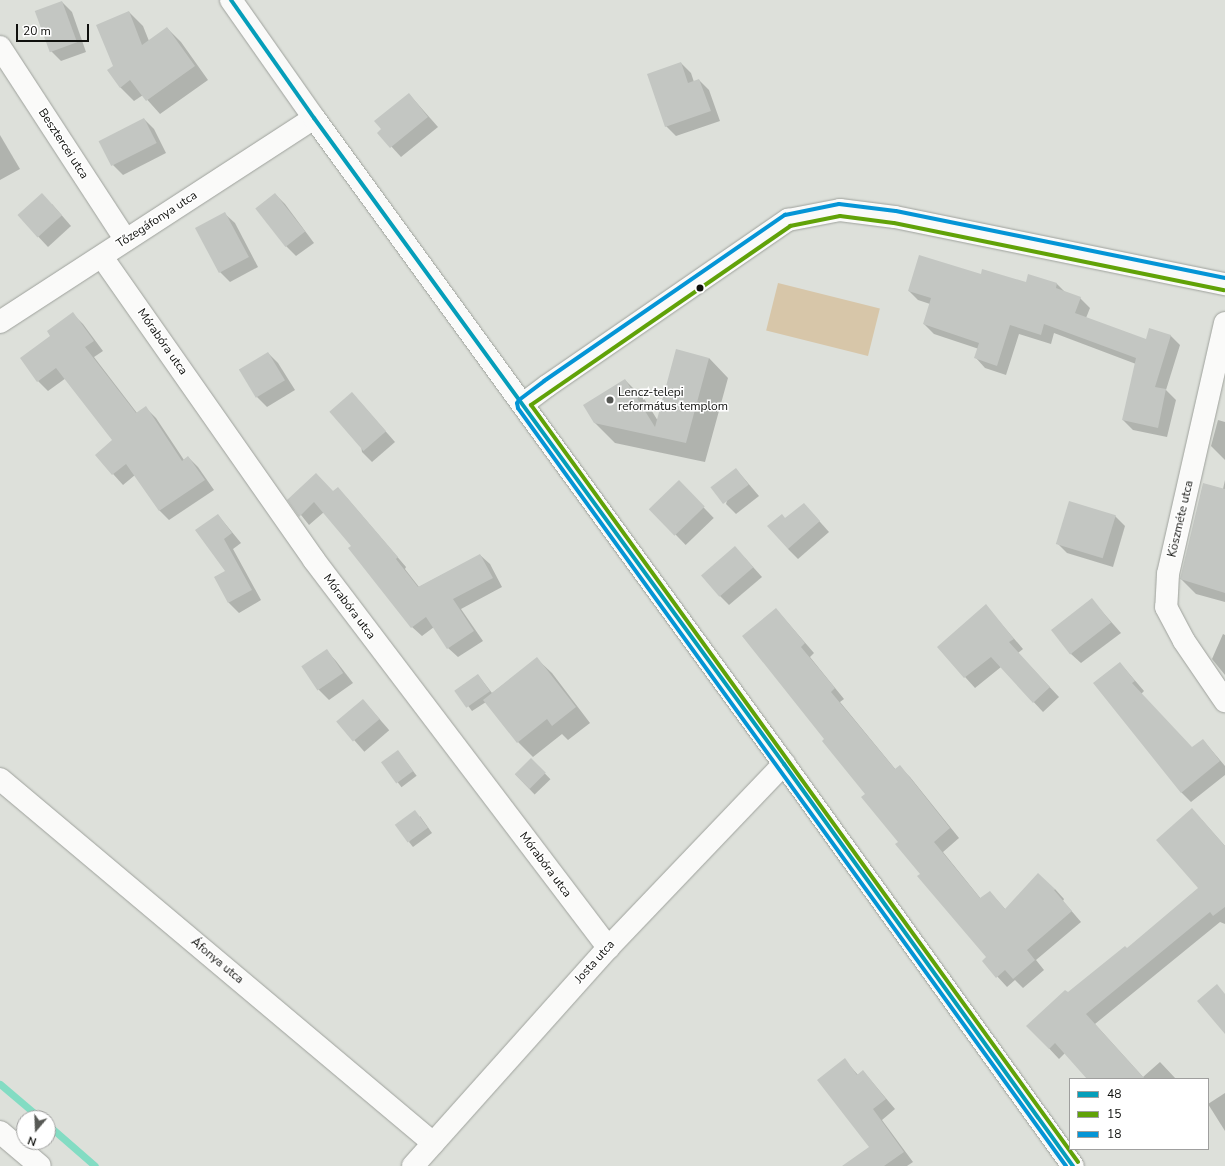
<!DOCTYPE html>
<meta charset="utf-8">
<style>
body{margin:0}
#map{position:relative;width:1225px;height:1166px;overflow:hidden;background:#dde0da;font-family:"Nunito Sans",sans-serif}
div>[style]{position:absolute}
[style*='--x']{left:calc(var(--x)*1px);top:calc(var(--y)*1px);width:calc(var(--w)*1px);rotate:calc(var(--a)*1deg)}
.green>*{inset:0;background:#d7c6a9;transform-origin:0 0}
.shadow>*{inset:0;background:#0003;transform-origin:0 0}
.stream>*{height:7px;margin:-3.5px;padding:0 3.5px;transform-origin:3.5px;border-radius:3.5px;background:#83dcc3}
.building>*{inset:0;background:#c3c6c2;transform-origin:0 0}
.roads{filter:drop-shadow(0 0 1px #9ea19c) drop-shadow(0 0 1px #9ea19c)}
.street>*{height:22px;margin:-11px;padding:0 11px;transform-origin:11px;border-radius:11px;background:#fafaf9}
.secondary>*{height:22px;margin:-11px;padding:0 11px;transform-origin:11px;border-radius:11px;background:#fafaf9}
.bus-1>*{height:4px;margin:-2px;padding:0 2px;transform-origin:2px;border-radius:2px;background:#059eba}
.bus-2>*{height:4px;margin:-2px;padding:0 2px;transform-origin:2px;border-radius:2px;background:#61a208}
.bus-3>*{height:4px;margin:-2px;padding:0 2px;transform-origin:2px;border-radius:2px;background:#0595d6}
.dots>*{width:11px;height:11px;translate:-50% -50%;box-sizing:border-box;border:2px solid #fff;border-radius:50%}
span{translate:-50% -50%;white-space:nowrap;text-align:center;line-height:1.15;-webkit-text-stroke:3px #fff;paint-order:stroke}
.street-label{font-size:12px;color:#0f100d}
.poi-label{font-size:12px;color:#0f100d}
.left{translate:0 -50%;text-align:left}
.legend{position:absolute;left:1069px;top:1078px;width:140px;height:72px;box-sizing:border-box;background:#fff;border:1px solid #9f9f9e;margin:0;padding:5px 7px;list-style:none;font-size:12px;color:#0f100d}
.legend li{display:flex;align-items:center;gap:8px;height:20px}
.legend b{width:20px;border:1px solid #9f9f9e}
.north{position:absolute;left:16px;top:1110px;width:40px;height:40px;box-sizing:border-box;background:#fff;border:1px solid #9f9f9e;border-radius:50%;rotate:199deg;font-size:11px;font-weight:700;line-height:16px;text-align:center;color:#0f100d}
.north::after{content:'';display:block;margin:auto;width:14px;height:18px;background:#575955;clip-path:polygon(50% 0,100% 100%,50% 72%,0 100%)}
.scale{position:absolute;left:16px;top:24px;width:73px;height:18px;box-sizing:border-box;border:2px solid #0f100d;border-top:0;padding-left:5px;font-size:12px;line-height:14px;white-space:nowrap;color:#0f100d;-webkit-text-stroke:3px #fff;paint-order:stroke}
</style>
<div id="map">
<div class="green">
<i style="left:778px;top:283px;width:105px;height:49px;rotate:14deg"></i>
</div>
<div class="shadow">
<i style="clip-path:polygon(62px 2px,72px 12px,86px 52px,61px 61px,51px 51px)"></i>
<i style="clip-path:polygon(129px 12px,143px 26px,149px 41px,167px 28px,181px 42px,208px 80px,160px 114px,143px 95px,134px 101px,120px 87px)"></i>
<i style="clip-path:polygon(681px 63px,691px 73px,694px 82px,699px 80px,709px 90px,720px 121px,676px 136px,666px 126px)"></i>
<i style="clip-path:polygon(409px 94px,438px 127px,401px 157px,379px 133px)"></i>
<i style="clip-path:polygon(144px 119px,154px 129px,166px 153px,123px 175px,113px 165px)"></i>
<i style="clip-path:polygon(0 135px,20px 169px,0 180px)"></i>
<i style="clip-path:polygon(275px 194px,285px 204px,314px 243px,296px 256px,286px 246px,257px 208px)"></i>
<i style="clip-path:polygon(52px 204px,71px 226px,48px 247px,19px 216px)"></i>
<i style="clip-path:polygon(225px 214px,235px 223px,258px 267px,230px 282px,220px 272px)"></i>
<i style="clip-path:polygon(981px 276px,1027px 284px,1057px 284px,1065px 292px,1080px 298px,1090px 308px,1086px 318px,1146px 340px,1170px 335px,1180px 345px,1166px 390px,1176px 400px,1167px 437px,1133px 430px,1123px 420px,1136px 364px,1054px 333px,1051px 344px,1019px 334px,1006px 375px,985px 368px,976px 358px,979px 349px,934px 334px,924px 324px,930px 304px,918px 300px,909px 291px)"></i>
<i style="clip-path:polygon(73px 314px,83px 324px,103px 351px,94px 357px,137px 413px,146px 408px,156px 418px,184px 460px,188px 457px,198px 467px,214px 490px,169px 520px,159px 510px,135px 475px,123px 485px,96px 455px,114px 440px,66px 378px,48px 391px,38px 381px,52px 336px)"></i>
<i style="clip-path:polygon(268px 353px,278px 363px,295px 390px,267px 407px,257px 397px,241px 370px)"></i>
<i style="clip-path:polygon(709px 358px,728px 378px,705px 462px,615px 443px,595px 423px,625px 380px,645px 400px,658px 421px)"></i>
<i style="clip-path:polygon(352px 393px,395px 442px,372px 462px,362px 452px)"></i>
<i style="clip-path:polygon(1218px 420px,1225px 422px,1225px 460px,1211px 446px)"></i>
<i style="clip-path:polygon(736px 469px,759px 496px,736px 514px,726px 504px)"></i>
<i style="clip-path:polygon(1225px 480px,1225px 602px,1196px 594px,1181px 579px,1223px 489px)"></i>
<i style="left:679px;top:482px;width:50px;height:39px;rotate:46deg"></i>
<i style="clip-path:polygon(333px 492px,347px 498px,406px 567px,405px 569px,419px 587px,480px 555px,490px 564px,502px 587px,461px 609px,483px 641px,458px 657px,448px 648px,434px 627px,422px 636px,412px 627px,352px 546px,324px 512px,309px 525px,289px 500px)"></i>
<i style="clip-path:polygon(813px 514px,829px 532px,798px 559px,788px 549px,786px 520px)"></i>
<i style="clip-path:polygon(218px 515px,241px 543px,233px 549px,261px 600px,239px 613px,229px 603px,215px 577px,227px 571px)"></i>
<i style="clip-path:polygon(1115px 516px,1125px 526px,1113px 567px,1067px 553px,1057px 543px)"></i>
<i style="clip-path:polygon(745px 558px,762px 577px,729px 605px,719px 595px)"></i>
<i style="clip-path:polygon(1092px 600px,1121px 633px,1081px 663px,1071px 654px)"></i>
<i style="clip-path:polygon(986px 606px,1023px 649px,1018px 653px,1059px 697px,1043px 712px,1001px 667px,975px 688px,938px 647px)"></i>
<i style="clip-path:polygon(776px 609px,814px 653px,810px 657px,844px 699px,840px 702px,896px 770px,900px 767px,910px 777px,959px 838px,943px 852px,981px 899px,990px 892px,1006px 910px,1055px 889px,1064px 899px,1063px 901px,1081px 922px,1036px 960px,1044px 970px,1023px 988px,1015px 980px,1007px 987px,983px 961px,988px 958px,921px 874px,866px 794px,826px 739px)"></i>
<i style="clip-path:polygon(1223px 634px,1225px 635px,1225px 675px,1212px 659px)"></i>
<i style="clip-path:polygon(327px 651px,336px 661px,353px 683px,329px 700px,319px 690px,303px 667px)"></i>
<i style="clip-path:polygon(537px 659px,552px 673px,590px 723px,568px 740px,562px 734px,533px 757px,518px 742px,486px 702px,472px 711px,457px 691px,478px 675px,492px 693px)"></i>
<i style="clip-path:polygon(1120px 663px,1144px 691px,1141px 694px,1193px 749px,1203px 740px,1225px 766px,1225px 775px,1191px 802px,1181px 792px)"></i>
<i style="left:363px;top:700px;width:40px;height:33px;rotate:49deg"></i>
<i style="left:398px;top:751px;width:31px;height:19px;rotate:53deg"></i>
<i style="left:531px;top:759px;width:28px;height:22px;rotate:46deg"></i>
<i style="clip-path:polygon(420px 816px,432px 833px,413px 847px,409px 842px)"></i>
<i style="clip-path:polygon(1202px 820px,1225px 846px,1225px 924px,1220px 922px,1095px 1024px,1143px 1077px,1160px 1062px,1176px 1079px,1088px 1079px,1065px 1053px,1059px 1059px,1028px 1026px,1127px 949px,1199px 888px)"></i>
<i style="clip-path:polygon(845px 1060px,858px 1075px,863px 1071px,895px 1109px,882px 1120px,913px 1162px,907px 1166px,844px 1166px,870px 1147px)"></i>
<i style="clip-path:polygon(1225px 1093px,1225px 1131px,1208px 1104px)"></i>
</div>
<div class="stream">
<i style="--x:0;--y:1084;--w:52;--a:40.4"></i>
<i style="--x:48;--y:1125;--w:62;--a:41.1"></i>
</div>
<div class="building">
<i style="left:62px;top:1px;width:44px;height:29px;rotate:70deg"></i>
<i style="clip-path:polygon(129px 11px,142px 45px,167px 27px,195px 66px,146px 101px,130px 80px,120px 88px,107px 70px,113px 66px,96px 25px)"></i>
<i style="clip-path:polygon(681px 62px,688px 83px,699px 79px,711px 111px,665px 127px,647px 74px)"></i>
<i style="clip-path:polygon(409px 93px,428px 117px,390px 148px,377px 133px,381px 129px,374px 121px)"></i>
<i style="left:144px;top:118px;width:28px;height:51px;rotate:63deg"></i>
<i style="left:42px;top:193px;width:30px;height:33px;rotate:48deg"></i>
<i style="left:275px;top:193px;width:49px;height:25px;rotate:52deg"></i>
<i style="left:225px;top:212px;width:51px;height:34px;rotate:62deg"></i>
<i style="clip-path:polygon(919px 255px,981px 274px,982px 269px,1026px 282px,1028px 274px,1057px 283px,1056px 288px,1081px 297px,1075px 313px,1146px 339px,1149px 328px,1171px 335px,1155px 387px,1166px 389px,1158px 428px,1122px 420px,1136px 358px,1044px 324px,1041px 335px,1010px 325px,997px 366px,974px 358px,979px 343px,923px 324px,931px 298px,908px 291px)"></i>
<i style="clip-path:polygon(73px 312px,94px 341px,85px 347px,136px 413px,146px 406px,182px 461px,188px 456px,205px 480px,159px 511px,126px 464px,112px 475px,95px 455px,112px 440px,56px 368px,37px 382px,20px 358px,50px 336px,47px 331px)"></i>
<i style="clip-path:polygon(676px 349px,709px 358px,686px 443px,594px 423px,583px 405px,625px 379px,655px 427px)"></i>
<i style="left:268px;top:352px;width:33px;height:34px;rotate:59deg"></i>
<i style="left:352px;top:392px;width:52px;height:30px;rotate:49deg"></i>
<i style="left:736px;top:468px;width:21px;height:32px;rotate:53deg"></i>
<i style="clip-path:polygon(316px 473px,333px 491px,338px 487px,398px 557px,396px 559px,418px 587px,480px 554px,493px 578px,453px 599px,474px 631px,447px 649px,426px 617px,411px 628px,348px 548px,351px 546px,314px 502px,299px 517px,287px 500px)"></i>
<i style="left:679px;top:480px;width:37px;height:42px;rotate:46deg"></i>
<i style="clip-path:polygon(1203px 483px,1225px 489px,1225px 593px,1180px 579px)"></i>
<i style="left:1069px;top:501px;width:49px;height:45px;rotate:17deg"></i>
<i style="clip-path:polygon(804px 503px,820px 521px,788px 549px,767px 526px,782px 514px,785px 518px)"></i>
<i style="clip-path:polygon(218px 514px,232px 533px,224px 539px,252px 590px,228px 603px,214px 577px,225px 571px,195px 530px)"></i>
<i style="left:735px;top:546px;width:28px;height:45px;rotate:49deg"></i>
<i style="left:1092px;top:598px;width:31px;height:52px;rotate:52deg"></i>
<i style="clip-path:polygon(986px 604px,1014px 639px,1009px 642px,1050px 687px,1033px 703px,991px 657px,964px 678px,937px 647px)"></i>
<i style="clip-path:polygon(776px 608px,805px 643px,801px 647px,835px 688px,831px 692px,895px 769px,900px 765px,950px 828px,934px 842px,980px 898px,990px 891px,1005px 909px,1038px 873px,1055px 889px,1054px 890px,1072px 911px,1027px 950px,1035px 960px,1013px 979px,1005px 970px,996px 978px,982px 961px,986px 957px,917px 876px,920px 874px,895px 844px,898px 842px,861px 797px,865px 794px,822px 741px,824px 739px,742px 636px)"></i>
<i style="left:327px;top:649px;width:29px;height:31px;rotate:56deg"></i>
<i style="clip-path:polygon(537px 657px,576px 707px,552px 726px,547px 719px,517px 743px,483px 700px)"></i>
<i style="clip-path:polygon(1120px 662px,1135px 681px,1132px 683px,1192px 747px,1203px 739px,1220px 761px,1181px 793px,1093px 683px)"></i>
<i style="left:478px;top:674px;width:21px;height:29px;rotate:55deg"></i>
<i style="left:363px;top:699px;width:26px;height:35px;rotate:50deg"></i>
<i style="left:398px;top:750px;width:26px;height:21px;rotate:54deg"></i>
<i style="left:531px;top:758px;width:21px;height:23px;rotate:45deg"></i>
<i style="clip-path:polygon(1192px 808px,1225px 846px,1225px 907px,1213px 916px,1210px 912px,1086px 1014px,1145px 1079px,1087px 1079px,1055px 1043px,1049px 1049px,1026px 1026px,1065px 990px,1068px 992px,1125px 946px,1127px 948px,1198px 888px,1156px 840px)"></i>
<i style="left:415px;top:810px;width:22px;height:25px;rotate:54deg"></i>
<i style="clip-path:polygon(1217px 984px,1225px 994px,1225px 1034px,1197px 1001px)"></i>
<i style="clip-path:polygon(845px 1058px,857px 1075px,863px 1070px,886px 1099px,873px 1109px,904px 1152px,884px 1166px,842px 1166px,869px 1147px,817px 1080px)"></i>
</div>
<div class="roads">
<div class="street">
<i style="--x:0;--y:47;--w:230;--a:56.9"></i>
<i style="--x:102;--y:257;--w:370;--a:55"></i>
<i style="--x:314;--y:560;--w:487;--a:52.8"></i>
<i style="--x:0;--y:322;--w:374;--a:-33"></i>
<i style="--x:1225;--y:323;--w:257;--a:102.8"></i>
<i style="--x:1168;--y:574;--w:33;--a:93"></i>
<i style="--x:1166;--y:607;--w:38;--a:62"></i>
<i style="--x:1184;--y:641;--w:73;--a:55.7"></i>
<i style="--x:523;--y:404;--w:30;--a:-37"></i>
<i style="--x:547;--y:386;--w:293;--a:-34.6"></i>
<i style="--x:788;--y:220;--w:53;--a:-10.9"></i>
<i style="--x:840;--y:210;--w:55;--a:7.3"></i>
<i style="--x:895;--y:217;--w:337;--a:11.5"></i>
<i style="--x:0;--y:779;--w:566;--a:40.05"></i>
<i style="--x:0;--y:1132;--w:52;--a:40.4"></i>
<i style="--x:413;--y:1166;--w:292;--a:-48.2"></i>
<i style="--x:608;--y:948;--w:255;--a:-46.3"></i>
</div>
<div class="secondary">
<i style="--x:231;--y:0;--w:144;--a:54.9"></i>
<i style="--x:314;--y:118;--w:799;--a:53.96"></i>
<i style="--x:784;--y:764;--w:495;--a:54.3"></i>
</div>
</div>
<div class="bus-1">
<i style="--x:231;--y:0;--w:144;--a:54.9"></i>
<i style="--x:314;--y:118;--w:799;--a:53.96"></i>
<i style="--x:784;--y:764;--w:495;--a:54.3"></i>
</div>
<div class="bus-2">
<i style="--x:1078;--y:1162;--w:934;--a:-125.85"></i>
<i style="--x:531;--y:405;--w:315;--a:-34.6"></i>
<i style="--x:790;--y:226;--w:51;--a:-11.3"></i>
<i style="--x:840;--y:216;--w:54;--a:7.4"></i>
<i style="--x:894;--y:223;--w:337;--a:11.5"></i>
</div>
<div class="bus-3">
<i style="--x:1066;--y:1166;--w:935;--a:-125.87"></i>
<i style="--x:518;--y:408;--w:5;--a:-101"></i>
<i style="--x:517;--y:403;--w:4;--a:-56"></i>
<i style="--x:519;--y:400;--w:31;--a:-37"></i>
<i style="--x:544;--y:381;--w:293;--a:-34.6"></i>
<i style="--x:785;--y:215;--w:55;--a:-11.5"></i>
<i style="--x:839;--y:204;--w:57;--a:7"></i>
<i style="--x:896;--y:211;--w:336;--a:11.5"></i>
</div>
<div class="dots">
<i style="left:700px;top:288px;background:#0f100d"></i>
<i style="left:610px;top:400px;background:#575955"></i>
</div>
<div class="street-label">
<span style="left:63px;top:144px;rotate:57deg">Besztercei utca</span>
<span style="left:157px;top:220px;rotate:-33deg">Tőzegáfonya utca</span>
<span style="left:162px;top:342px;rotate:55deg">Mórabóra utca</span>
<span style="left:1181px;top:519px;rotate:-77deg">Köszméte utca</span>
<span style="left:349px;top:607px;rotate:53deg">Mórabóra utca</span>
<span style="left:545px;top:865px;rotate:53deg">Mórabóra utca</span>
<span style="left:217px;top:961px;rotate:40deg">Áfonya utca</span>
<span style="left:595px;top:962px;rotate:-48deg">Josta utca</span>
</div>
<div class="poi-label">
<span class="left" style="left:618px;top:400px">Lencz-telepi<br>református templom</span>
</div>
<ul class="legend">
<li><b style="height:5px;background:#059eba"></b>48</li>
<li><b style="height:5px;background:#61a208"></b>15</li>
<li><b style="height:5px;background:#0595d6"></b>18</li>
</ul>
<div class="north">N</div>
<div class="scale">20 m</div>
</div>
